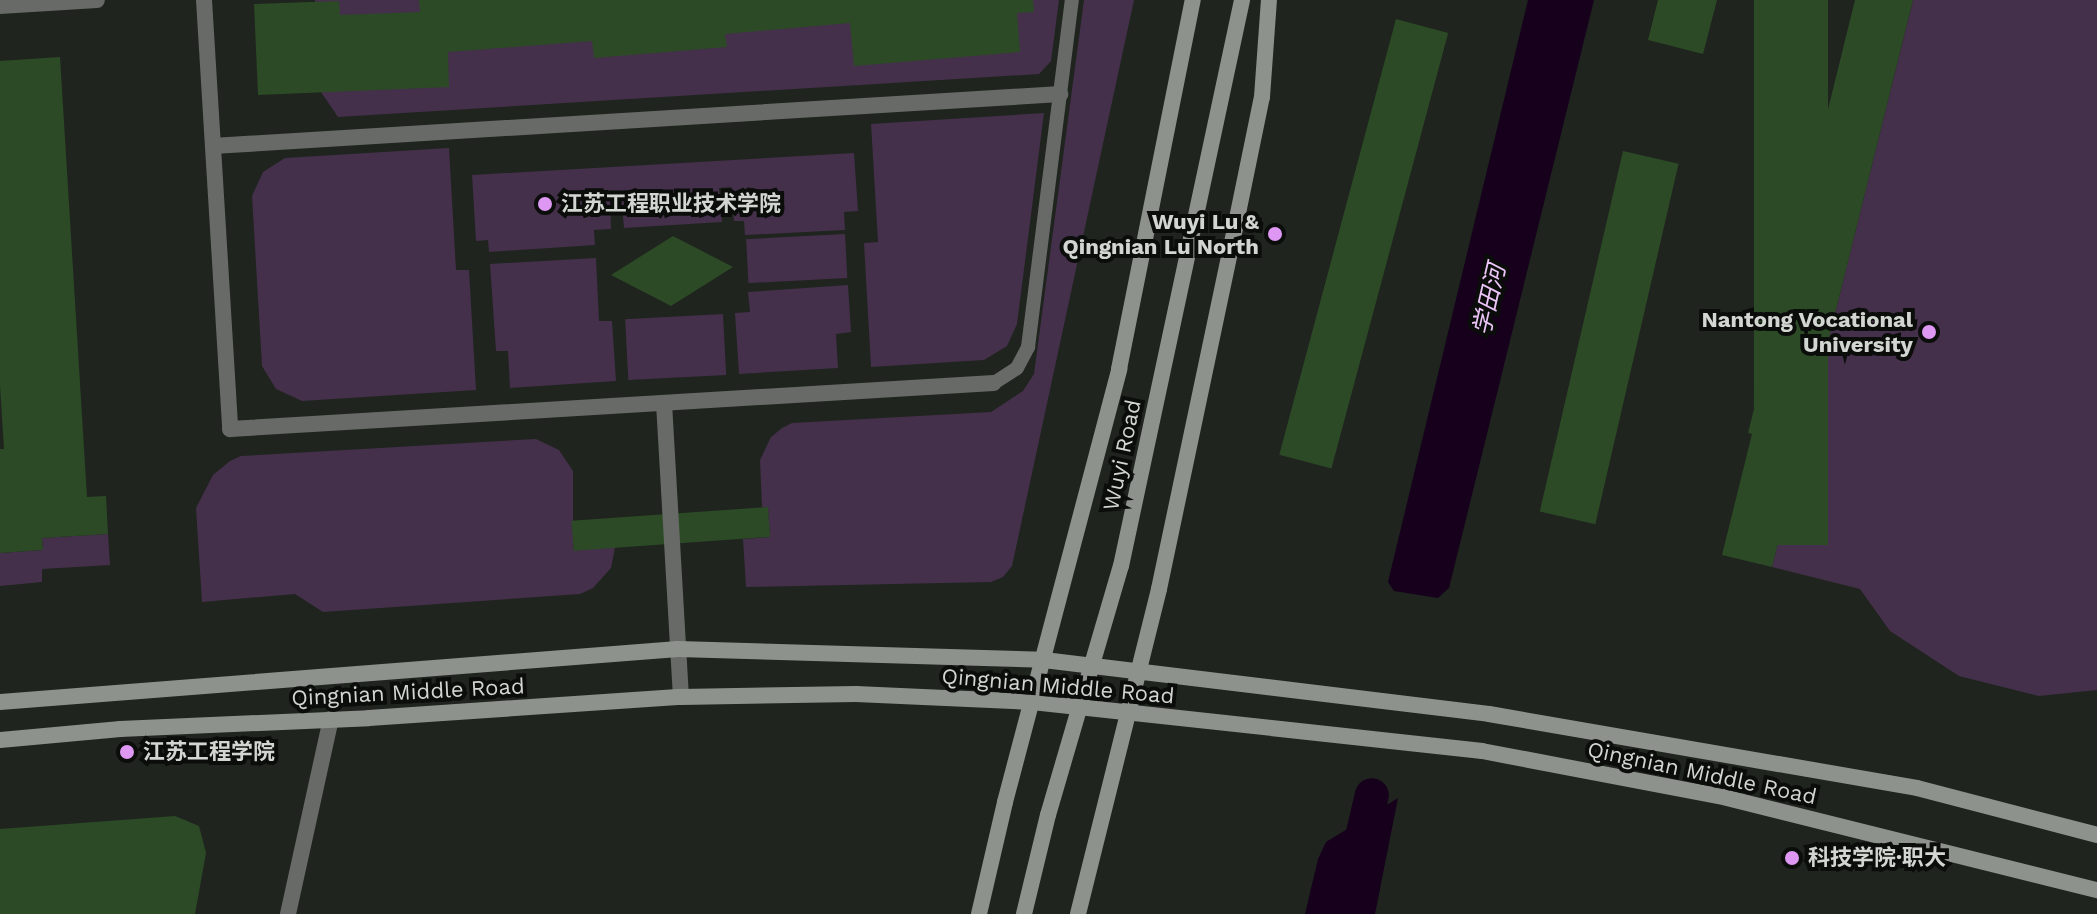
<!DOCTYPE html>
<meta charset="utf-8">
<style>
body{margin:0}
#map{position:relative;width:2097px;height:914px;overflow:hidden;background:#1f241e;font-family:"Work Sans","Noto Sans SC",sans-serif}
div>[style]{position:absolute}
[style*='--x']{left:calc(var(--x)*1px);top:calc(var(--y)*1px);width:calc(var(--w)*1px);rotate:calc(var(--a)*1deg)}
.green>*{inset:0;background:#44304a;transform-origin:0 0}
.water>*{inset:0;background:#16001c}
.canal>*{height:34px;margin:-17px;padding:0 17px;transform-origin:17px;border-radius:17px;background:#16001c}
.building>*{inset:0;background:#2c4a26;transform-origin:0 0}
.lane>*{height:14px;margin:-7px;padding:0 7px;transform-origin:7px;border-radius:7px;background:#676a66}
.street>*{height:16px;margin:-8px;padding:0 8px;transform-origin:8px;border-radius:8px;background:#676a66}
.secondary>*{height:16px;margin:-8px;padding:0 8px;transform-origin:8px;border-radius:8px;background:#8e928d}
.dots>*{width:22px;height:22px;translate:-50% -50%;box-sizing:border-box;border:4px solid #0a0d0a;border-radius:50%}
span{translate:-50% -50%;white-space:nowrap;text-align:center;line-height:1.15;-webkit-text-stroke:8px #0a0d0a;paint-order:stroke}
.poi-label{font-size:22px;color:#d2d6d1;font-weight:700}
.left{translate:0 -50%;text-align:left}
.right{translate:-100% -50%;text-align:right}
.street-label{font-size:22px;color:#d2d6d1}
.water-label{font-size:24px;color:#edc6f9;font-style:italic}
</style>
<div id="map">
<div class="green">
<i style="clip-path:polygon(315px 0,1059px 0,1051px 61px,1039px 74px,338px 117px,321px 92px)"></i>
<i style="clip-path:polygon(1084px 0,1134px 0,1012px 566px,1003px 577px,991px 582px,746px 587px,743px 539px,770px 537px,768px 508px,762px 507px,760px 460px,771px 437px,782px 428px,792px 423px,991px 412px,1023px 391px,1034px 374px)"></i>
<i style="clip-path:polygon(1913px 0,2097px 0,2097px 690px,2039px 696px,1959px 676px,1890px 631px,1860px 589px,1772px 567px)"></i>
<i style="clip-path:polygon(1044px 113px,1017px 324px,1007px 346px,984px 360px,871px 367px,864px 243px,878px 242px,871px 124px)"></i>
<i style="clip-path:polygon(449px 148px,456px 270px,469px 270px,476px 390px,302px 401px,276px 389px,262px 366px,252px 196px,263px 172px,285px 158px)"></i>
<i style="clip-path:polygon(854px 153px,858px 211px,844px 212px,845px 230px,745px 235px,744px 221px,734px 221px,731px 187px,719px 188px,722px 222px,624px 228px,621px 194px,610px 194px,611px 229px,594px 230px,595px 245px,489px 252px,488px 240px,476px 241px,472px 175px)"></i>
<i style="left:845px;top:234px;width:44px;height:99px;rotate:87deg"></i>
<i style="clip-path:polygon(596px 258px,599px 321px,612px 321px,616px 381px,510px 388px,508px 351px,496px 351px,490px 264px)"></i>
<i style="clip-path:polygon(848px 285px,851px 332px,836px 334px,838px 368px,739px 374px,735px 313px,750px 312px,748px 292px)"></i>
<i style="left:723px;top:314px;width:61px;height:98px;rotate:87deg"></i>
<i style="clip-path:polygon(536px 439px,559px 450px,573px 471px,573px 549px,615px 547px,611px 568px,593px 588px,580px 594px,323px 612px,295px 594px,202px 602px,196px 508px,213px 475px,230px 461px,241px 456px)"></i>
<i style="clip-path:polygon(108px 534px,110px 565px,42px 569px,42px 582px,0 586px,0 553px,43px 550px,42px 538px)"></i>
</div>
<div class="water">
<i style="clip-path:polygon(1528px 0,1594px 0,1449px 588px,1438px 598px,1394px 591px,1388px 582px)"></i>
<i style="clip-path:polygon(1398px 798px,1375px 914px,1305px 914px,1318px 859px,1326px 842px)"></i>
</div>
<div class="canal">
<i style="--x:1344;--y:914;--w:122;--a:-76.8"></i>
</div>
<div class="building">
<i style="clip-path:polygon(419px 0,1033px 0,1034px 12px,1017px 13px,1020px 52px,854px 66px,850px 23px,725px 34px,727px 47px,594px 58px,592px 41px,448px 52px,449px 87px,258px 95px,254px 4px,339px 1px,340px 15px,420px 12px)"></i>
<i style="clip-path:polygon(1658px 0,1717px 0,1703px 54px,1648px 40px)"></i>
<i style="left:1754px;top:0;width:74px;height:545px"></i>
<i style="clip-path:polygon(1855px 0,1913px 0,1772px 567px,1722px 555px,1752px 434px,1748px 433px)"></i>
<i style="left:1396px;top:19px;width:54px;height:451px;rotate:15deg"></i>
<i style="clip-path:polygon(60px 57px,87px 497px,106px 496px,108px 534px,42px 538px,43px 550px,0 553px,0 449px,4px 449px,0 386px,0 61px)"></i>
<i style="left:1623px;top:151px;width:57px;height:370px;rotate:13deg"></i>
<i style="clip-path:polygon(673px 236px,733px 267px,671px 306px,611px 275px)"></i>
<i style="left:768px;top:507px;width:30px;height:197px;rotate:86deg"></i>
<i style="clip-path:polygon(175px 816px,199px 826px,206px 853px,195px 914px,0 914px,0 829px)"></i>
</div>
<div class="lane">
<i style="--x:994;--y:383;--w:27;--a:-33"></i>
<i style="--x:1017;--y:368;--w:24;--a:-62"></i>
<i style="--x:1028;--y:347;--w:350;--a:-82.8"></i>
</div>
<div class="street">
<i style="--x:204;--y:0;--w:430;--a:86.5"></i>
<i style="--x:230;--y:429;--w:765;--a:-3.45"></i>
<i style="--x:0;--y:6;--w:97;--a:-3.5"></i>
<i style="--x:213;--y:146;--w:849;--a:-3.51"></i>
<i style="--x:664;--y:403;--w:294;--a:86.7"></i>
<i style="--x:288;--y:914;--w:200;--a:-77.6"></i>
</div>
<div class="secondary">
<i style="--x:0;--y:702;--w:680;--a:-4.47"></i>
<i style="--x:678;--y:649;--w:366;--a:1.7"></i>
<i style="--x:1044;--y:660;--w:448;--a:6.9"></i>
<i style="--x:1489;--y:714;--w:434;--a:9.8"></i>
<i style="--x:1917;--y:788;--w:186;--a:14.6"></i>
<i style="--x:0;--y:740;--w:121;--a:-5.2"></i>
<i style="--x:120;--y:729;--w:249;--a:-2.5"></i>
<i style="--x:369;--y:718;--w:313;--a:-3.9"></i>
<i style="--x:681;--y:697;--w:175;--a:-1"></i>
<i style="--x:856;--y:694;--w:176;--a:2.6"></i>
<i style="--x:1032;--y:702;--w:453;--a:6.2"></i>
<i style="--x:1482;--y:751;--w:241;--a:10.8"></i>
<i style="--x:1719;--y:796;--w:390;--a:14"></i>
<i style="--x:979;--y:914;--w:115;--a:-76.9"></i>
<i style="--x:1005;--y:802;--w:448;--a:-75.2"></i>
<i style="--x:1119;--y:369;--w:376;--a:-78.7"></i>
<i style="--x:1024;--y:914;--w:102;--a:-76.4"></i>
<i style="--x:1048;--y:815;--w:259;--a:-73.7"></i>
<i style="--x:1121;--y:566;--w:579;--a:-77.93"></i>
<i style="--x:1078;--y:914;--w:335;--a:-76"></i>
<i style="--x:1159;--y:589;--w:369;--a:-78.1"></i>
<i style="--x:1235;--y:228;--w:134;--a:-78.4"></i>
<i style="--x:1262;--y:97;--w:97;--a:-85.9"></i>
</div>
<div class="dots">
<i style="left:545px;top:204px;background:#de98f3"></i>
<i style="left:1275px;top:234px;background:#de98f3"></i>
<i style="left:1929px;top:332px;background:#de98f3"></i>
<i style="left:127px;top:752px;background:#de98f3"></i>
<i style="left:1792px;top:858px;background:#de98f3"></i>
</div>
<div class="poi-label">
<span class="left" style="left:561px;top:204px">江苏工程职业技术学院</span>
<span class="right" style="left:1259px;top:234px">Wuyi Lu &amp;<br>Qingnian Lu North</span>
<span class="right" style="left:1913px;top:332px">Nantong Vocational<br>University</span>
<span class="left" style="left:143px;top:752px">江苏工程学院</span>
<span class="left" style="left:1808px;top:858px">科技学院·职大</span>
</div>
<div class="street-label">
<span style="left:1122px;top:455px;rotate:-78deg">Wuyi Road</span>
<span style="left:1058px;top:686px;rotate:5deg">Qingnian Middle Road</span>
<span style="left:408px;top:692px;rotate:-3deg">Qingnian Middle Road</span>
<span style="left:1702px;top:773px;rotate:12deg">Qingnian Middle Road</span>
</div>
<div class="water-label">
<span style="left:1490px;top:300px;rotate:-77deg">学田河</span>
</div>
</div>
